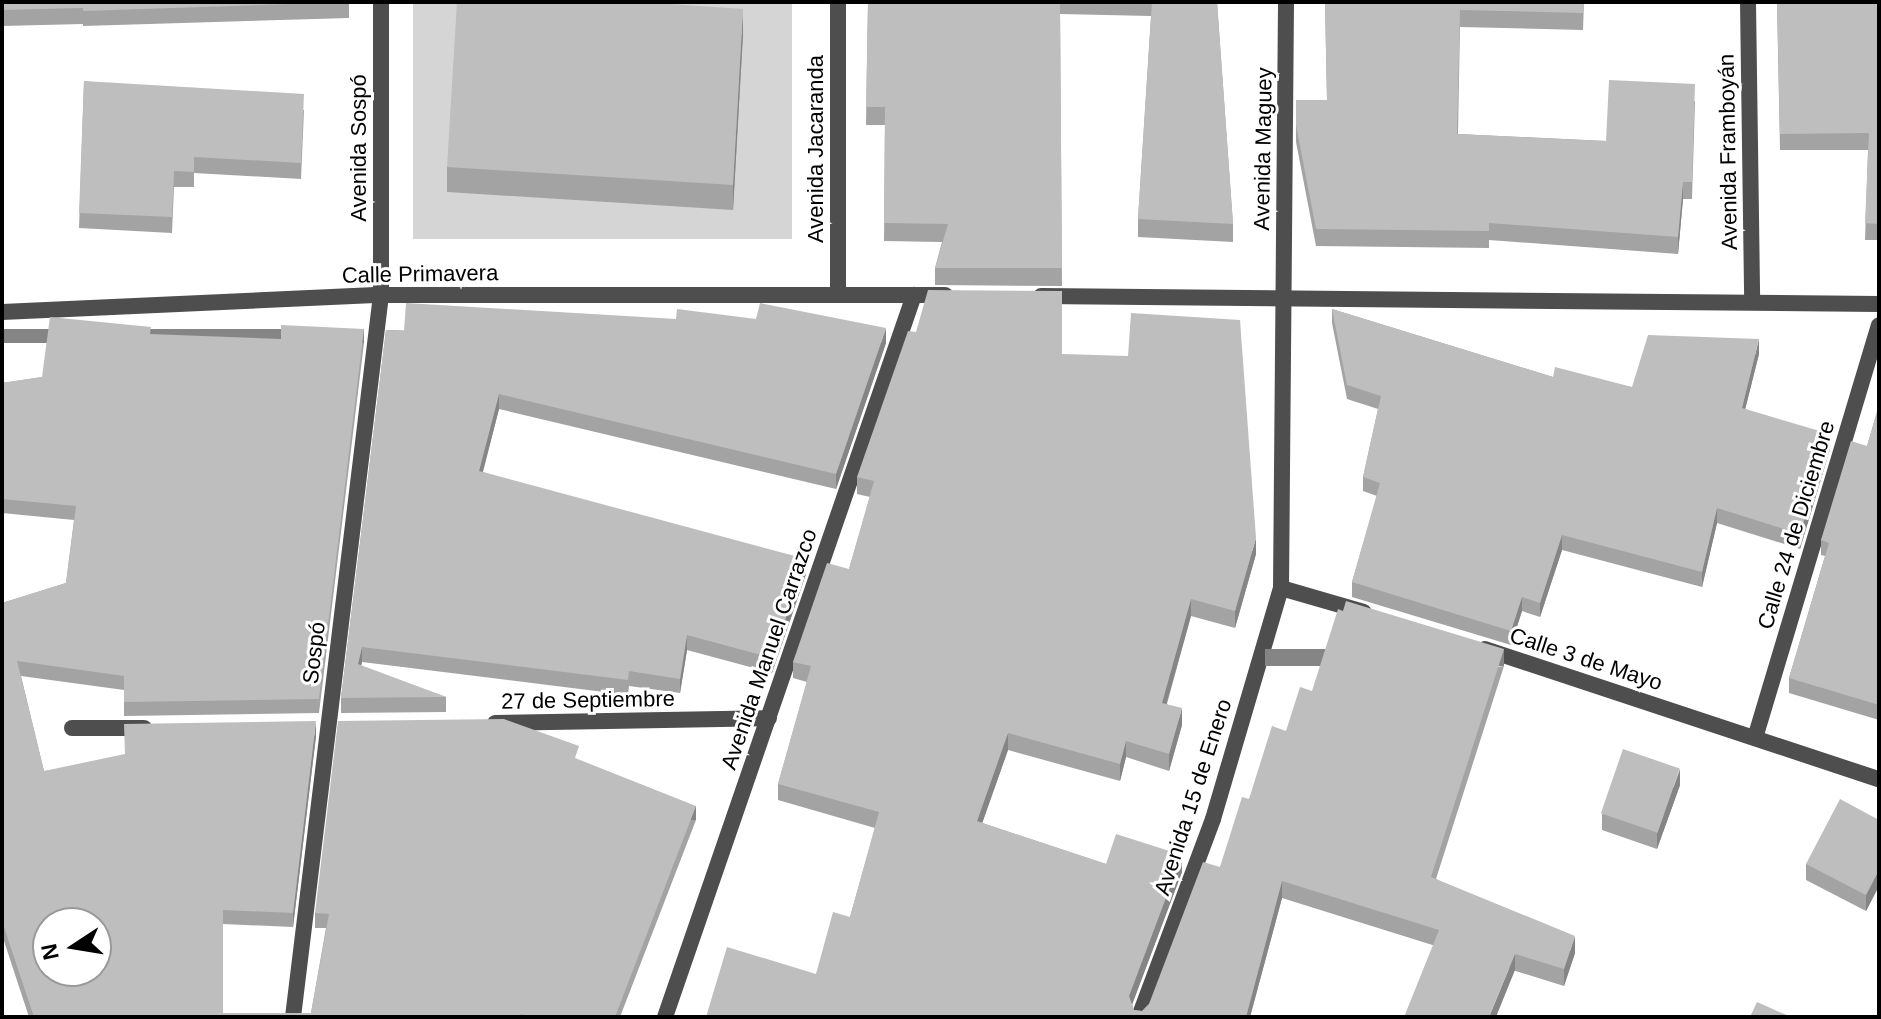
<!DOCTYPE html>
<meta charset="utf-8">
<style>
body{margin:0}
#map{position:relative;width:1881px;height:1019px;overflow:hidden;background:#fff;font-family:Arial,sans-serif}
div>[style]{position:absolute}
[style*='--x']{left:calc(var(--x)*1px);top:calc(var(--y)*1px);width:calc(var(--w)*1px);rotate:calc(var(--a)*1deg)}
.green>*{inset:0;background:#d5d5d5;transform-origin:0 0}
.minor>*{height:16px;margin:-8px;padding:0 8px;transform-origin:8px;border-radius:8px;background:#4e4e4e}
.wall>*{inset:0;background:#a3a3a3}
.shaded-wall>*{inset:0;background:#858585;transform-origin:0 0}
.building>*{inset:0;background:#bebebe;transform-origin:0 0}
span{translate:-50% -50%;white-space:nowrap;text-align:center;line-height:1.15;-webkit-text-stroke:6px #fff;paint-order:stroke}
.street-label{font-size:22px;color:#000}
.frame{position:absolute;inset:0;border:4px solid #000;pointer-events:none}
.north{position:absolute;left:32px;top:907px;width:80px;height:80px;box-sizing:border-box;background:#fff;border:2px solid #999;border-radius:50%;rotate:258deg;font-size:22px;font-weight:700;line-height:32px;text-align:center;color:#000}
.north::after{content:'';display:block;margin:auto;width:28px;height:36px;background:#000;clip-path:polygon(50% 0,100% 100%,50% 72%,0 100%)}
</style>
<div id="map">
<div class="green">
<i style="left:413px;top:2px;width:379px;height:237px"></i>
</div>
<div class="minor">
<i style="--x:838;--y:2;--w:293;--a:90"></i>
<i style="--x:1748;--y:2;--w:300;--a:89.2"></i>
<i style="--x:1041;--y:296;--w:838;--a:0.55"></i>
<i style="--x:2;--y:312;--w:379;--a:-2.6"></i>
<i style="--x:381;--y:295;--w:564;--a:0"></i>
<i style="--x:1281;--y:588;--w:86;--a:16.1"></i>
<i style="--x:1485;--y:649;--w:415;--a:18.3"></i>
<i style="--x:495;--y:723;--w:274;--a:-1"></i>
<i style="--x:72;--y:728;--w:72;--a:0"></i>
<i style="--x:1755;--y:738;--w:431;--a:-73.3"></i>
<i style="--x:293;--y:1017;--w:727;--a:-83.05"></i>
<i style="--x:381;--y:295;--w:293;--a:-90"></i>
<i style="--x:665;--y:1017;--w:764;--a:-70.97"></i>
<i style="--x:1139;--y:1017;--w:211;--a:-69.5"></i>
<i style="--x:1213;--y:819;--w:241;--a:-73.6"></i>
<i style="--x:1281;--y:588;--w:586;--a:-89.51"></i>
</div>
<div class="wall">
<i style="clip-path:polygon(2px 2px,349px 2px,349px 18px,83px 26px,83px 24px,2px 26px)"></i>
<i style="clip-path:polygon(868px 2px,1217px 2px,1233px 224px,1233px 242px,1138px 237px,1138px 219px,1151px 16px,1060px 14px,1062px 286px,935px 285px,935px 268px,942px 242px,884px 241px,885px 125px,866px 125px)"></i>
<i style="clip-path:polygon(1325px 2px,1584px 2px,1583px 30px,1460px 27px,1458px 134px,1606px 141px,1695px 101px,1692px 199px,1683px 199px,1678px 254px,1489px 240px,1489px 248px,1316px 246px,1296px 142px,1296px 100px,1327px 100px)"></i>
<i style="clip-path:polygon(1777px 2px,1879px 2px,1879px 240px,1865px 240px,1868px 150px,1780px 150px)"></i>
<i style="clip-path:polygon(743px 34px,733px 210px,447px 192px,447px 167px)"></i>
<i style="clip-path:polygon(84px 81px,304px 110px,301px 179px,194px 173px,194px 187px,174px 187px,172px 233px,79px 228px)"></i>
<i style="clip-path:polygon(1332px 309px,1553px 377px,1632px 387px,1759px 354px,1745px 409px,1830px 449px,1800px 549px,1717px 523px,1702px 587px,1562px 550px,1540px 617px,1522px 611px,1511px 645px,1352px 597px,1352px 582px,1377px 496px,1363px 491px,1363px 477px,1378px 409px,1347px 399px,1332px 323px)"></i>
<i style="clip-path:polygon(386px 330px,886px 343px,836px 489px,499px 409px,483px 472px,806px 574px,772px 673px,687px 650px,680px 693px,629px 686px,628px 695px,362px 662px,361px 666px,446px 697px,446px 712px,341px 713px,341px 698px)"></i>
<i style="clip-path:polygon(151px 334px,364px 343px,319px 713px,124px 716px,124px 690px,21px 676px,44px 771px,316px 736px,293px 927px,223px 924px,223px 1013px,311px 1013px,326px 928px,315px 928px,315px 913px,579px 760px,696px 820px,620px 1017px,29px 1017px,3px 938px,2px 603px,66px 583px,74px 520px,2px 513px,2px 383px,42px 377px)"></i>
<i style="clip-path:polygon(1062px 354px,1256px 554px,1235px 628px,1191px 616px,1167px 704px,1182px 725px,1169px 771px,1126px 757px,1120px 781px,1008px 750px,982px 823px,1106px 864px,1182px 872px,1132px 1004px,1134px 1010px,1142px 1011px,1149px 1004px,1220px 867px,1249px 799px,1286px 731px,1312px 691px,1504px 666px,1436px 879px,1575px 953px,1564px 986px,1282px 898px,1250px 1017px,706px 1017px,816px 974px,850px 917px,875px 828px,778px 800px,778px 784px,807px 682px,793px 678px,793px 662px,849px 569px,870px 497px,857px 494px,857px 477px)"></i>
<i style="clip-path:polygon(1879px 405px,1879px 720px,1789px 693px,1789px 678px,1825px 556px,1821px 555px,1821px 540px,1867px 446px)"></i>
<i style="clip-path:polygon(1680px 785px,1657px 849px,1602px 830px,1602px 814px)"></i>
<i style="clip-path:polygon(1879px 820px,1879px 886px,1866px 911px,1806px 880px,1806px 864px)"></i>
</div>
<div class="shaded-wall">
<i style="clip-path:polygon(743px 9px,743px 34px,733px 210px,733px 185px)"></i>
<i style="clip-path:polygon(1683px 182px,1683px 199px,1678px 254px,1678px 237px)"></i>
<i style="clip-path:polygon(886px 328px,886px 343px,836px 489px,836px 474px)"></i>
<i style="left:364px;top:329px;width:14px;height:373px;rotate:90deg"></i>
<i style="clip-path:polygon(1759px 339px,1759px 354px,1742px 422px,1742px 408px)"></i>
<i style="clip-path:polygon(499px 394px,499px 409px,479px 486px,479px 471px)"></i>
<i style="clip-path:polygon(1830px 434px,1830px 449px,1800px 549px,1800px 534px)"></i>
<i style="clip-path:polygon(1717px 508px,1717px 523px,1702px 587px,1702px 572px)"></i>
<i style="clip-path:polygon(1562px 535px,1562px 550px,1540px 617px,1540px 603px)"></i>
<i style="clip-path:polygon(1256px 538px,1256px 554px,1235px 628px,1235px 611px)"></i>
<i style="clip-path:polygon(806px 559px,806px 574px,772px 673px,772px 658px)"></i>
<i style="clip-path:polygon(1522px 597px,1522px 611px,1511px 645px,1511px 631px)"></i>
<i style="clip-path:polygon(1191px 599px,1191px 616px,1162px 719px,1162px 703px)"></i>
<i style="clip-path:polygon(687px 635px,687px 650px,680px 693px,680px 679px)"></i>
<i style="clip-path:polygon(362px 647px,362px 662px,358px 679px,358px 664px)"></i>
<i style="left:1504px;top:649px;width:17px;height:239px;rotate:90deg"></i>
<i style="clip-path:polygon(1182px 708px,1182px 725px,1169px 771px,1169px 754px)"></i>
<i style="clip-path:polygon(316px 721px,316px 736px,293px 927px,293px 913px)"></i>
<i style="clip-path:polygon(1008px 733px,1008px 750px,977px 838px,977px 821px)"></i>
<i style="clip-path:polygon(1126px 741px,1126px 757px,1120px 781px,1120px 764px)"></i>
<i style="clip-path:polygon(1680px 769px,1680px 785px,1657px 849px,1657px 833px)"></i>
<i style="left:696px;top:806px;width:14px;height:226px;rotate:90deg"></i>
<i style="clip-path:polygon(1182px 855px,1182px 872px,1129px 1013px,1129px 996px)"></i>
<i style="clip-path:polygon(1879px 870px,1879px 886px,1866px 911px,1866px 895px)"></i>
<i style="clip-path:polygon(1282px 881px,1282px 898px,1250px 1017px,1246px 1017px)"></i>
<i style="clip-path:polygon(1575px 936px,1575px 953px,1564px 986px,1564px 969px)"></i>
<i style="clip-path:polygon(1515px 954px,1515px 970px,1496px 1017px,1489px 1017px)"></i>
</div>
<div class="building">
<i style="clip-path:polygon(2px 2px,349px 2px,83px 11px,83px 8px,2px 10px)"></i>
<i style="clip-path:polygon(457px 2px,640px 2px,743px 9px,733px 185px,447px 167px)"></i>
<i style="clip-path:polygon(868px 2px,1060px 2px,1062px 268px,935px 268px,948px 224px,884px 223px,885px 107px,866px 107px)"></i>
<i style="clip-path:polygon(1152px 2px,1217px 2px,1233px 224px,1138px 219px)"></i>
<i style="clip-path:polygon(1325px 2px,1584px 2px,1583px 13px,1460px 10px,1457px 134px,1606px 141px,1609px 80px,1695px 84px,1692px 182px,1683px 182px,1678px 237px,1489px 223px,1489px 231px,1316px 229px,1296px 125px,1296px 100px,1327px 100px)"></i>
<i style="clip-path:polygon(1777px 2px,1879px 2px,1879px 224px,1865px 223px,1869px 133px,1780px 134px)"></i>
<i style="clip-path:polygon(84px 81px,304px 94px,301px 163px,194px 157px,194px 172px,174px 171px,172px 217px,79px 213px)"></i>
<i style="clip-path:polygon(928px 290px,1062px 291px,1062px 354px,1128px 356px,1131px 313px,1240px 320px,1256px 538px,1235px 611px,1191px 599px,1162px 703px,1182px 708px,1169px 754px,1126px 741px,1120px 764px,1008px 733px,977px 821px,1106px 864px,1116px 834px,1182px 855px,1129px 996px,1134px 1010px,1142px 1011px,1149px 1004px,1203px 862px,1220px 867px,1242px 797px,1249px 799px,1272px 726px,1286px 731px,1300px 687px,1312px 691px,1338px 609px,1343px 611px,1346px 601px,1504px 649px,1431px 877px,1575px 936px,1564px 969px,1515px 954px,1489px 1017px,1404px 1017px,1439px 930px,1282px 881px,1246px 1017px,706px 1017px,727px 947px,816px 974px,833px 912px,850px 917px,879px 812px,778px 784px,811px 666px,793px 662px,827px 563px,849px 569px,874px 481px,857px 477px,908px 331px,916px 332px)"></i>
<i style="clip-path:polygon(406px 303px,676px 319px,677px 309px,756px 319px,760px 303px,886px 328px,836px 474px,499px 394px,479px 471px,806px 559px,772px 658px,687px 635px,680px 679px,629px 671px,628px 680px,362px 647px,358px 664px,446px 697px,341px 698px,386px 330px,404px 331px)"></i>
<i style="clip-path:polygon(1332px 309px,1553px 377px,1555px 367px,1632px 387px,1648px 335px,1759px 339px,1742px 408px,1830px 434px,1800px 534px,1717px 508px,1702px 572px,1562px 535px,1540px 603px,1522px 597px,1511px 631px,1352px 582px,1380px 483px,1363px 477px,1381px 396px,1347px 385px)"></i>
<i style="clip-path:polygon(evenodd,50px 317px,151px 327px,150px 334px,281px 339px,281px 325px,364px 329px,319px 699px,124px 702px,124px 676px,17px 661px,44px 771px,125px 754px,124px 724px,316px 721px,293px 913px,223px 910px,223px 1013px,311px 1013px,329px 914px,315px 913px,338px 721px,504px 719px,579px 746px,575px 758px,696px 806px,615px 1017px,529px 1017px,521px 1014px,520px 1017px,34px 1017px,3px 924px,2px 924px,2px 603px,66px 583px,76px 506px,2px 499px,2px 383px,42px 377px,50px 317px,48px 923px,96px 923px,96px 971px,48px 971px,48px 923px)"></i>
<i style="clip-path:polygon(1879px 405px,1879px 705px,1789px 678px,1829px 543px,1821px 540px,1851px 441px,1867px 446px)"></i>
<i style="left:1623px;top:749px;width:60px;height:68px;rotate:19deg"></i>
<i style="clip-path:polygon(1840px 799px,1879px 820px,1879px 870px,1866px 895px,1806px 864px)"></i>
<i style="clip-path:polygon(1757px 1002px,1791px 1017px,1750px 1017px)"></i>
</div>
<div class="street-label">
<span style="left:359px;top:148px;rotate:-90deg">Avenida Sospó</span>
<span style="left:816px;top:149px;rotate:-90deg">Avenida Jacaranda</span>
<span style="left:1263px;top:149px;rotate:-89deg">Avenida Maguey</span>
<span style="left:1728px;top:152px;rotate:-91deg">Avenida Framboyán</span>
<span style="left:420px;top:274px;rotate:-1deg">Calle Primavera</span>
<span style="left:1796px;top:525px;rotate:-73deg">Calle 24 de Diciembre</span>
<span style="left:769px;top:649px;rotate:-71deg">Avenida Manuel Carrazco</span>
<span style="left:314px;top:653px;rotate:-83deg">Sospó</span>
<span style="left:1586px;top:659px;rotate:18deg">Calle 3 de Mayo</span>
<span style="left:588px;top:700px;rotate:-1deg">27 de Septiembre</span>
<span style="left:1193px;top:797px;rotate:-72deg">Avenida 15 de Enero</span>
</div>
<div class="frame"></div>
<div class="north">N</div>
</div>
